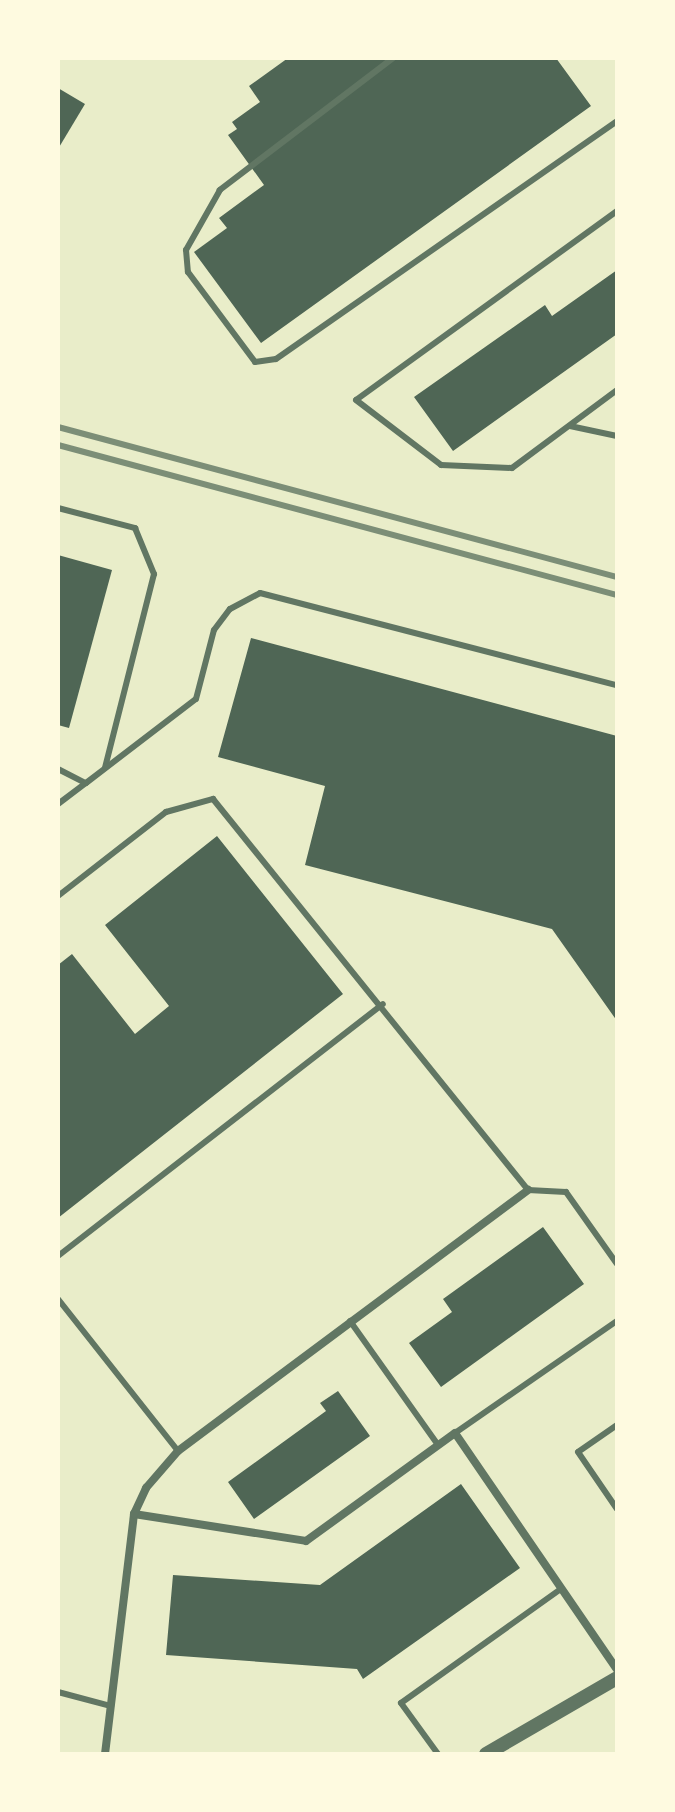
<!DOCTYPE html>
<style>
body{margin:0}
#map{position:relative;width:675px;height:1812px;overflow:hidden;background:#e9edc9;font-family:"Libre Baskerville",serif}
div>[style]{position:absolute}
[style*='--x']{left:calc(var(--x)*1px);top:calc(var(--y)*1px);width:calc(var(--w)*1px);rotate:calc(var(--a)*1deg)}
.building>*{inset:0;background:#4f6655}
.service>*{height:6px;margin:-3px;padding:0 3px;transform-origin:3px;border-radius:3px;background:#617663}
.minor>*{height:8px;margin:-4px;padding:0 4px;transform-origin:4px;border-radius:4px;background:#617663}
.tertiary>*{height:14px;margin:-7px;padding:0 7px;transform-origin:7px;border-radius:7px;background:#617663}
.rail>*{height:6px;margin:-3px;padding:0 3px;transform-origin:3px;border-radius:3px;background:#7c8e77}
span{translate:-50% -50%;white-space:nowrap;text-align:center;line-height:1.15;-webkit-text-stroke:8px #fefae0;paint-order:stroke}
.frame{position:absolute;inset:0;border:60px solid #fefae0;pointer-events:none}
</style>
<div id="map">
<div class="building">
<i style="clip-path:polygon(288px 58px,556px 58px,591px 106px,261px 343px,194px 252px,227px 228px,219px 218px,264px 185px,228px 135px,237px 129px,232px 122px,260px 102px,249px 86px)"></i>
<i style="clip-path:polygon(58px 88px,85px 104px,58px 149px)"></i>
<i style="clip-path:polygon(617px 270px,617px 334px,453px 451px,414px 397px,545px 305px,552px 316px)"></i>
<i style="clip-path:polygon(58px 555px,112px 570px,69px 728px,58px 725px)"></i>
<i style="clip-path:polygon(251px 638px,617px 736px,617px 1021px,552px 929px,305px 865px,325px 786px,218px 757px)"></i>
<i style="clip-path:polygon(217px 836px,343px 994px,58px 1218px,58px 965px,72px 954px,135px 1034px,169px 1006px,105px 925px)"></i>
<i style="clip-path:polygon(543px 1227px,584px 1284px,441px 1387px,409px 1343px,452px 1312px,443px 1299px)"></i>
<i style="clip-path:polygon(338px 1391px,370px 1436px,254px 1519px,228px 1482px,326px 1411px,320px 1403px)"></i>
<i style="clip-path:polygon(461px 1484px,520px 1568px,363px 1679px,357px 1669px,166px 1655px,173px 1575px,320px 1585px)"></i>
</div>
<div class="service">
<i style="--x:393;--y:58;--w:218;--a:142.7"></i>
<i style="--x:220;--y:190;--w:69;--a:119.5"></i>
<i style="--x:186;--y:250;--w:22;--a:85"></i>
<i style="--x:188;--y:272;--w:112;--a:53.3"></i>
<i style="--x:255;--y:362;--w:21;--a:-8"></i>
<i style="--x:276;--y:359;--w:416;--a:-34.9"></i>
<i style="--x:617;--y:211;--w:322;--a:144.1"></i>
<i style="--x:356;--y:400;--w:107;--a:37.4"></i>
<i style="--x:441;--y:465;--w:71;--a:2.4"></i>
<i style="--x:512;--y:468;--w:131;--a:-36.6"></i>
<i style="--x:570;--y:426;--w:48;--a:12"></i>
<i style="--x:58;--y:508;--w:80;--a:14.6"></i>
<i style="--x:135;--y:528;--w:50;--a:67.6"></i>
<i style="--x:154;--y:574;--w:200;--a:104.2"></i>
<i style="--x:58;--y:769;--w:31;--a:27"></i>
<i style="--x:86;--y:783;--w:138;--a:-37.4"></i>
<i style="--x:196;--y:699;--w:71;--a:-75.4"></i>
<i style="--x:214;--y:630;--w:26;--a:-53"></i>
<i style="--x:230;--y:609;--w:34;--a:-28"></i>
<i style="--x:260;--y:593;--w:369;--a:14.5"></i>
<i style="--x:58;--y:804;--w:35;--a:-37"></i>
<i style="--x:58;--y:896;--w:137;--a:-37.9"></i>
<i style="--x:166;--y:812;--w:49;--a:-15.5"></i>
<i style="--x:213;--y:799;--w:502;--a:51.14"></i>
<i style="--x:528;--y:1190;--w:38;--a:3"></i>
<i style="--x:566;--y:1192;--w:88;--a:54.7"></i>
<i style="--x:58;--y:1256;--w:411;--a:-37.8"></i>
<i style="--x:58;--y:1299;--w:194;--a:51.7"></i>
<i style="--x:350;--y:1321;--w:152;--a:54.6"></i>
<i style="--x:617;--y:1425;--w:47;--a:145.3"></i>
<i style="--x:578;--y:1452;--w:69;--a:55.6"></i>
<i style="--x:455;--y:1433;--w:197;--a:-34.7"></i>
<i style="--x:58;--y:1692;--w:55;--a:14.8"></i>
<i style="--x:438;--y:1754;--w:63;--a:-126"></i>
<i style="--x:401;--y:1703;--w:196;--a:-35.5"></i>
</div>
<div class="minor">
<i style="--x:134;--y:1514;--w:174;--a:8.9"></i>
<i style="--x:306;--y:1541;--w:184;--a:-35.9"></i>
<i style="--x:455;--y:1433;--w:287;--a:55.6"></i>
<i style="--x:105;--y:1754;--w:242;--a:-83.1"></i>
<i style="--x:134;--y:1514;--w:29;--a:-65"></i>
<i style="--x:146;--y:1488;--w:49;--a:-49.1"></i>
<i style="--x:178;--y:1451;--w:437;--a:-36.7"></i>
</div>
<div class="tertiary">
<i style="--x:486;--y:1754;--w:151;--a:-30.1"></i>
</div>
<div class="rail">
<i style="--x:58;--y:427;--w:579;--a:15.02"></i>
<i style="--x:58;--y:445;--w:579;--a:15.02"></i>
</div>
<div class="frame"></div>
</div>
